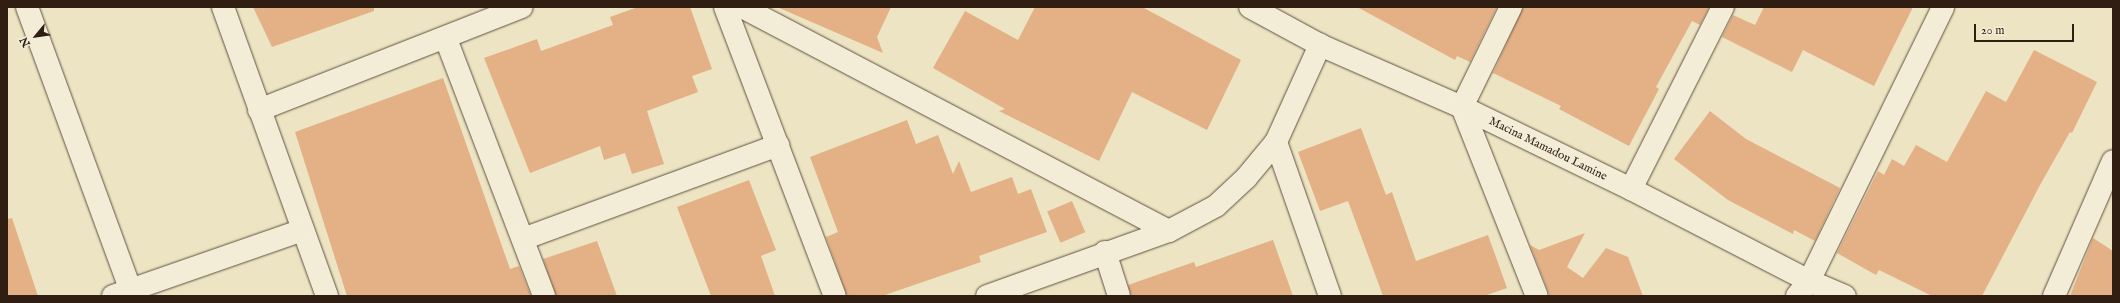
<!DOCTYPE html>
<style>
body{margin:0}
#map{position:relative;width:2120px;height:303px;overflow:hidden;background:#ede4c3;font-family:"IM FELL English",serif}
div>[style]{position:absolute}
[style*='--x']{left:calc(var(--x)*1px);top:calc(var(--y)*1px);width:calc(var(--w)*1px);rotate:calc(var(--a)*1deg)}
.building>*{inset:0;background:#e4b086;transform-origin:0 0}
.roads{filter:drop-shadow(0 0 1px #60503e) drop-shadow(0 0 1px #60503e)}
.street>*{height:22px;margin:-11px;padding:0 11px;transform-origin:11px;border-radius:11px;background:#f3edd8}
.secondary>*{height:22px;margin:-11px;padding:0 11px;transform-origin:11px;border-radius:11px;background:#f3edd8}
span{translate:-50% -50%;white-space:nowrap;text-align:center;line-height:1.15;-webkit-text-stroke:3px #f3edd8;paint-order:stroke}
.street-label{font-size:12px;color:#311e12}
.frame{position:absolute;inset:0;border:8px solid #311e12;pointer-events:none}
.north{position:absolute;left:16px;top:16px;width:40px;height:40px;-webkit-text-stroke:3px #f3edd8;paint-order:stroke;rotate:241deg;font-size:11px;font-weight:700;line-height:16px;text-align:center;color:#311e12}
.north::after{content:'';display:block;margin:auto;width:14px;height:18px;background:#311e12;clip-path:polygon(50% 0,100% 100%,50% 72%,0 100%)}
.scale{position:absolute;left:1974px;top:24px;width:100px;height:18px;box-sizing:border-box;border:2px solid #311e12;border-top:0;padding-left:5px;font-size:12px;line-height:14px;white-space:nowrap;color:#311e12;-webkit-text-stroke:3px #f3edd8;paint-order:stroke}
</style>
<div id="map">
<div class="building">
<i style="clip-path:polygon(253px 7px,374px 7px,374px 11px,272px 47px)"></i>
<i style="clip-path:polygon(638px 7px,690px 7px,712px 69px,692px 76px,698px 92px,647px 111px,664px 164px,632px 174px,625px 153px,604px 160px,600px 146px,530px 173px,484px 58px,537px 39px,541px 51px,613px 25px,610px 17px)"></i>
<i style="clip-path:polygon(777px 7px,891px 7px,877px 37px,883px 53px)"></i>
<i style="clip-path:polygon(1035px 7px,1142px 7px,1241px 60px,1207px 130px,1132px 92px,1099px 161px,999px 111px,1005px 109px,933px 68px,965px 11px,1018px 40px)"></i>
<i style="clip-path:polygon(1357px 7px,1497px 7px,1470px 62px,1457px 56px,1455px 60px)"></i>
<i style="clip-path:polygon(1523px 7px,1709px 7px,1700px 25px,1692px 21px,1656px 87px,1659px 89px,1629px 146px,1559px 109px,1561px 106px,1493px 73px)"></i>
<i style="clip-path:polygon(1764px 7px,1913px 7px,1874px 86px,1803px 50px,1792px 72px,1722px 37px,1733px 15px,1755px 25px)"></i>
<i style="clip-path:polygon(2034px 50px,2097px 82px,2072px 133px,2070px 132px,2040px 185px,1982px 296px,1932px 296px,1879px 270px,1876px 275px,1837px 253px,1878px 171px,1884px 175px,1892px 159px,1904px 166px,1916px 145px,1947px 162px,1986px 91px,2006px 102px)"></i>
<i style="clip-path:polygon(443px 78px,510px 269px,519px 266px,531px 296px,347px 296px,295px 132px)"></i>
<i style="clip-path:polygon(1710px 111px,1746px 139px,1840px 188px,1815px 241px,1794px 230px,1793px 234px,1728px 200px,1674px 159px)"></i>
<i style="clip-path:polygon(907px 120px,916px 144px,938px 135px,953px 174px,959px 161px,971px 192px,1012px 177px,1018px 194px,1031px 189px,1047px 232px,979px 256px,981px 262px,882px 296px,847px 296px,826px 237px,838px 232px,810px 157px)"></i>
<i style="clip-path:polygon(1361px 128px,1386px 195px,1392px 192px,1416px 261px,1488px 235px,1507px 288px,1484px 296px,1383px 296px,1348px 201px,1320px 211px,1298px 152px)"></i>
<i style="clip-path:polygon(749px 180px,776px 250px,761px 256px,775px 296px,711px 296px,677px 207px)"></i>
<i style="left:1072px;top:201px;width:34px;height:27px;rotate:67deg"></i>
<i style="clip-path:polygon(12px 218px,38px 296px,7px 296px,7px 219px)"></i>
<i style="clip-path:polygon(1585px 233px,1567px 267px,1583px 278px,1606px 248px,1628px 257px,1643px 296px,1550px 296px,1530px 245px,1539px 250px)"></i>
<i style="clip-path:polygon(2093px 238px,2113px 251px,2113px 296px,2070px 296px)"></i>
<i style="clip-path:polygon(1273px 240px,1293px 296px,1131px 296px,1128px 285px,1194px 262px,1196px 267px)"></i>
<i style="clip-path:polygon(597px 241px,617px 296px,556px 296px,543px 259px)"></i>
</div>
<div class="roads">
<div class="street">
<i style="--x:27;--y:7;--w:308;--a:69.9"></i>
<i style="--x:223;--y:7;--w:307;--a:70.2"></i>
<i style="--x:725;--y:7;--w:309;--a:69.2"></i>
<i style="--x:742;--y:7;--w:482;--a:27.7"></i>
<i style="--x:1511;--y:7;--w:111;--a:116.1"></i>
<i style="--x:1462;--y:107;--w:203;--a:68.4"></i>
<i style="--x:446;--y:39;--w:275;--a:69.1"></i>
<i style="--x:259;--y:110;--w:282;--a:-21.4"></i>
<i style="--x:1276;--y:142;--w:163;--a:70.7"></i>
<i style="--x:1631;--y:189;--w:204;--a:-63.2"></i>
<i style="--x:523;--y:239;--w:272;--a:-20.2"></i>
<i style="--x:1105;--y:252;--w:46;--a:72.3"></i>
<i style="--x:113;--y:296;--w:201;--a:-19.2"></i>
<i style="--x:987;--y:296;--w:193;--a:-19.7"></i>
<i style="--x:1169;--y:231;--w:53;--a:-28"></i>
<i style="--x:1216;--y:206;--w:41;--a:-43"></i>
<i style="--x:1246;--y:178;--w:47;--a:-50.2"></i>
<i style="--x:1276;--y:142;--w:107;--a:-65.6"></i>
<i style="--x:1797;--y:296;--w:19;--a:-51"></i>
<i style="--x:1809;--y:281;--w:305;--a:-63.9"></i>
<i style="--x:2054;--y:296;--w:147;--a:-66.4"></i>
</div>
<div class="secondary">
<i style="--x:1250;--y:7;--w:80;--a:28.5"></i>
<i style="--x:1320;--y:45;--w:155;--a:23.6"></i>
<i style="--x:1462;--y:107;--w:188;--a:25.9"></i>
<i style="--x:1631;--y:189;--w:200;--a:27.3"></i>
<i style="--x:1809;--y:281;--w:39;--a:23"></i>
</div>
</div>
<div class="street-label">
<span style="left:1548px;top:149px;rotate:26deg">Macina Mamadou Lamine</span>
</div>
<div class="frame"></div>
<div class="north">N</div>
<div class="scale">20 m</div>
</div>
